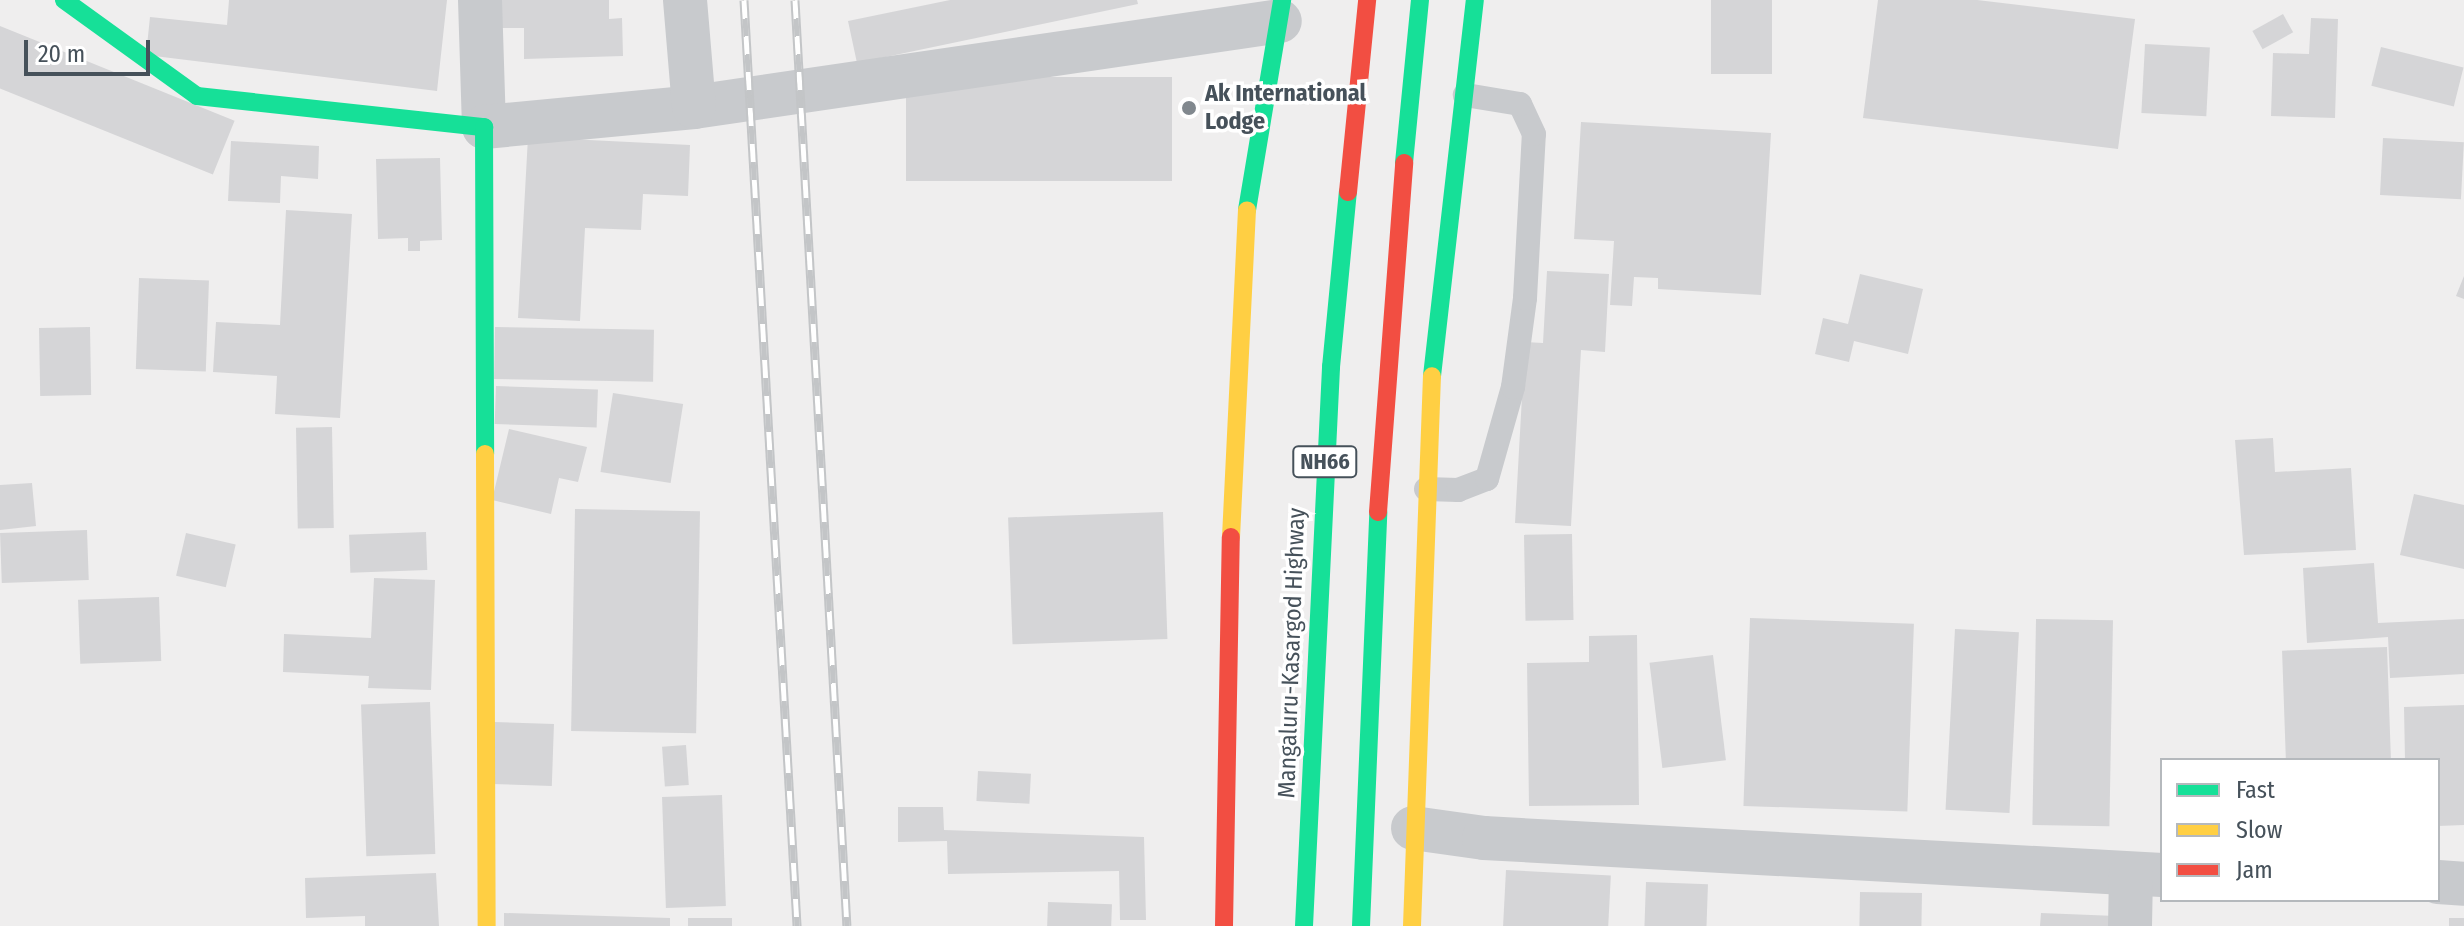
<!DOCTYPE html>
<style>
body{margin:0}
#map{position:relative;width:2464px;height:926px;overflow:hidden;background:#efeeee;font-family:"Fira Sans Condensed",sans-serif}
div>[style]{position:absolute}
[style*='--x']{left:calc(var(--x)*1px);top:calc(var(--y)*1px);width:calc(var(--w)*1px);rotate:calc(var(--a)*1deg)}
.building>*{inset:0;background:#d5d5d7;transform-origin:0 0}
.lane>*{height:24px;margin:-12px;padding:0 12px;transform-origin:12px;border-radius:12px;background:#c8cacd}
.street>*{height:44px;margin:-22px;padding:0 22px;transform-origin:22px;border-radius:22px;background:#c8cacd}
.fast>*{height:18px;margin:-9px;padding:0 9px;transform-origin:9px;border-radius:9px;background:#16e098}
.slow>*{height:18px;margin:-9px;padding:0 9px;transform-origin:9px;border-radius:9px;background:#ffcf43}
.jam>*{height:18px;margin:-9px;padding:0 9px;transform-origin:9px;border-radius:9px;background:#f24e42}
.rail>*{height:9px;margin-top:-4.5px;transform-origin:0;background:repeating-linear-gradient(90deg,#fff 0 18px,#c3c5c7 0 36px);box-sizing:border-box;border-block:2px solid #c3c5c7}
.dots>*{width:22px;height:22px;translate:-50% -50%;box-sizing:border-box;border:4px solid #fff;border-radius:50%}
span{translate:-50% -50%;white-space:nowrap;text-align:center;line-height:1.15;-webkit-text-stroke:7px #fff;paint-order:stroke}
.shield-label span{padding:2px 6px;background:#fff;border:2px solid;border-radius:6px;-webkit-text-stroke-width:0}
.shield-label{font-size:22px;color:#46515a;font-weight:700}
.poi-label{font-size:24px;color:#46515a;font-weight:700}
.left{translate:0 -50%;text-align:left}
.street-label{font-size:24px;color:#46515a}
.legend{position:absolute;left:2160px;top:758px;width:280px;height:144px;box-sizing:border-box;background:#fff;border:2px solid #b5b9bd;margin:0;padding:10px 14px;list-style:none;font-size:24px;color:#46515a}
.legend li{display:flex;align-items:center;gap:16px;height:40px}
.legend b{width:40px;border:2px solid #b5b9bd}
.scale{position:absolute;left:24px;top:40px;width:126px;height:36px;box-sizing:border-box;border:4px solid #46515a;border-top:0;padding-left:10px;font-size:24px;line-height:28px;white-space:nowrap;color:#46515a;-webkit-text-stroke:6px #fff;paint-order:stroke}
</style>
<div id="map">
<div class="building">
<i style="clip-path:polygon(229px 0,447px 0,437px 91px,146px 55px,150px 17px,227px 25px)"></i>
<i style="clip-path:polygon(501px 0,609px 0,609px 19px,622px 18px,623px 56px,524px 59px,524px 28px,502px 28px)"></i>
<i style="clip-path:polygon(950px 0,1137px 0,1138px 4px,857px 63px,848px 21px)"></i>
<i style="left:1711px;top:0;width:61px;height:74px"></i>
<i style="clip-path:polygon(1878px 0,1977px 0,2135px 19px,2118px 149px,1863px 118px)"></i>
<i style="left:2283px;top:14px;width:21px;height:35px;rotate:61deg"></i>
<i style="clip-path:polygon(2311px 18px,2338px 19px,2335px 118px,2271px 116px,2273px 53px,2309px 54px)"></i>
<i style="left:0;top:26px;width:253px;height:58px;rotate:22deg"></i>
<i style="left:2145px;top:44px;width:65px;height:69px;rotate:3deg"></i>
<i style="left:2381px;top:47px;width:85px;height:40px;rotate:14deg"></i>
<i style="left:906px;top:77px;width:266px;height:104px"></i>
<i style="clip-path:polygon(1581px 122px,1771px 133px,1761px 295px,1658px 289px,1658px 278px,1634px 277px,1632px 306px,1610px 305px,1614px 241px,1574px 239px)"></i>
<i style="clip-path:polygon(528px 137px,690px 145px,688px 196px,643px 194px,641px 230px,585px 228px,580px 321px,518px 318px)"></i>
<i style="left:2383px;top:138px;width:81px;height:57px;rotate:3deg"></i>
<i style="clip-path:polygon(231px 141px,319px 146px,318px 179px,281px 176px,280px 203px,228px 201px)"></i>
<i style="clip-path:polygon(440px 158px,442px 240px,420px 241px,420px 251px,408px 251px,408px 238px,378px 239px,376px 159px)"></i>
<i style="clip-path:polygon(286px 210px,352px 214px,340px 418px,275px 414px,277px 376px,213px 372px,216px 322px,280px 325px)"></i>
<i style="clip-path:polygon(1547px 271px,1609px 274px,1605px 352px,1581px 350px,1571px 526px,1515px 523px,1525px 342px,1543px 343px)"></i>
<i style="clip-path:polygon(1860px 274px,1923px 289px,1908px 354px,1854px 341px,1849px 362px,1815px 354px,1823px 318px,1848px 324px)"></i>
<i style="clip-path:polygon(2464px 276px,2464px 299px,2456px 296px)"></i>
<i style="left:139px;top:278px;width:70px;height:91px;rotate:2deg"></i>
<i style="left:90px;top:327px;width:68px;height:51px;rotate:89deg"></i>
<i style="left:495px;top:327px;width:159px;height:52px;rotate:1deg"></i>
<i style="left:496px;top:386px;width:102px;height:38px;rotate:2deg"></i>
<i style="left:613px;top:393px;width:71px;height:80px;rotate:9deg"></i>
<i style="left:332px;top:427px;width:101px;height:36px;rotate:89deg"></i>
<i style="clip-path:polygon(509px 429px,587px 447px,578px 482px,559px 478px,551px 514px,492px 500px)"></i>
<i style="clip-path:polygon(2273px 438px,2275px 472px,2351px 468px,2356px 550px,2244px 555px,2235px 440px)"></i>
<i style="clip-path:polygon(32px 483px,36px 526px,0 530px,0 485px)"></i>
<i style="clip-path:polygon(2414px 494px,2464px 505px,2464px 569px,2400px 555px)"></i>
<i style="left:575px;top:509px;width:125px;height:222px;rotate:1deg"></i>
<i style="left:1163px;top:512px;width:127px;height:155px;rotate:88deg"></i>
<i style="left:87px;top:530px;width:50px;height:87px;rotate:88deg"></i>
<i style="left:426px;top:532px;width:38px;height:77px;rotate:88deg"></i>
<i style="left:186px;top:533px;width:51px;height:44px;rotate:13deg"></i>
<i style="left:1572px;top:534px;width:86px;height:48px;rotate:89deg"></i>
<i style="clip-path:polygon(2374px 563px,2378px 623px,2464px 619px,2464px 674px,2390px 678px,2388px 637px,2307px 643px,2303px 568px)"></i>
<i style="clip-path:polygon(374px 578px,435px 580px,431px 690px,368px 688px,369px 676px,283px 672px,284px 634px,371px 638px)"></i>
<i style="left:159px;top:597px;width:64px;height:81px;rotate:88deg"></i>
<i style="left:1750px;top:618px;width:164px;height:188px;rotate:2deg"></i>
<i style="left:2036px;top:619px;width:77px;height:206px;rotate:1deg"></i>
<i style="left:1955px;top:629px;width:64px;height:181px;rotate:3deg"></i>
<i style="clip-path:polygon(1637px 635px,1639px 805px,1529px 806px,1527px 663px,1589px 662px,1589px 636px)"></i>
<i style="left:2387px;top:647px;width:113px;height:105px;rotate:88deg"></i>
<i style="left:1713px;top:655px;width:106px;height:64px;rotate:83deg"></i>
<i style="left:430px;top:702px;width:152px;height:69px;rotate:88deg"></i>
<i style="clip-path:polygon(2464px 705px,2464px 825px,2438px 826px,2438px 760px,2405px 760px,2404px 707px)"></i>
<i style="left:494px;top:722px;width:60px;height:62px;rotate:2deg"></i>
<i style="left:686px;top:745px;width:40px;height:24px;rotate:86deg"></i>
<i style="left:978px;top:771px;width:53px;height:30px;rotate:3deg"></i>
<i style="left:722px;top:795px;width:111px;height:60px;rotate:88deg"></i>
<i style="clip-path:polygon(898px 807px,943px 807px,944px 830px,1144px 837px,1146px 920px,1120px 920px,1119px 871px,948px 874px,947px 841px,898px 842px)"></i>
<i style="left:1506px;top:870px;width:105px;height:56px;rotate:3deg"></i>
<i style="clip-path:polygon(436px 873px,439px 926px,365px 926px,365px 916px,306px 918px,305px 878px)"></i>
<i style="left:1646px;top:882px;width:62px;height:44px;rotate:2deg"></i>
<i style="left:1860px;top:892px;width:62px;height:34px;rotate:1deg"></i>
<i style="left:1048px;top:902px;width:64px;height:24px;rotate:2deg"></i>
<i style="clip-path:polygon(504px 913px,670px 918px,670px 926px,504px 926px)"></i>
<i style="clip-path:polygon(2041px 913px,2116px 916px,2115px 926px,2040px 926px)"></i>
<i style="left:688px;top:918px;width:44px;height:8px"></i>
<i style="left:2449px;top:918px;width:15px;height:8px"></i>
</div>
<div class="lane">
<i style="--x:1426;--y:489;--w:32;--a:2"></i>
<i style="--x:1458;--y:490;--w:31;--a:-21"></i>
<i style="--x:1487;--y:479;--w:96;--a:-74.2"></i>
<i style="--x:1513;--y:387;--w:90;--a:-82.3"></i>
<i style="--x:1525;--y:298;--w:164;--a:-86.9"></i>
<i style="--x:1534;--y:134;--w:33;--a:-115"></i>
<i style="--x:1520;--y:104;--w:56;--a:-170.7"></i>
</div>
<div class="street">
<i style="--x:480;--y:0;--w:127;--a:88.2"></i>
<i style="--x:484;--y:127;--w:211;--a:-5.4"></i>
<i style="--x:694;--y:107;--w:592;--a:-8.35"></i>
<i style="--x:685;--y:0;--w:107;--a:85.2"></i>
<i style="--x:1413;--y:828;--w:72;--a:8"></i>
<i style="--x:1484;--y:838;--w:679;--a:3.12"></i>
<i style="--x:2438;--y:882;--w:26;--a:4"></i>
<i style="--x:2130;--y:926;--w:52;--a:-88.9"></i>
</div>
<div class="fast">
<i style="--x:64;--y:0;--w:164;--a:35.8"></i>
<i style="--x:197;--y:96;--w:289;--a:6.2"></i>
<i style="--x:484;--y:127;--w:327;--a:89.8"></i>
<i style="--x:1404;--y:163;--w:164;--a:-84.4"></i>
<i style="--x:1247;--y:210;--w:213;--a:-80.5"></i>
<i style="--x:1432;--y:376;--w:378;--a:-83.5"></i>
<i style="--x:1304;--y:926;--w:560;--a:-87.23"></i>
<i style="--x:1331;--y:367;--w:176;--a:-84.5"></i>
<i style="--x:1361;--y:926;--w:414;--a:-87.6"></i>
</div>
<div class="slow">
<i style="--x:485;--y:454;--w:472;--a:89.8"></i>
<i style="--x:1231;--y:537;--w:327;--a:-87.2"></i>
<i style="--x:1412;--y:926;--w:550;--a:-87.92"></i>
</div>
<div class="jam">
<i style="--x:1348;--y:192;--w:193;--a:-84.3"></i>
<i style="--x:1378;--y:512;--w:350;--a:-85.7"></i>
<i style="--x:1224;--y:926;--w:389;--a:-89"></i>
</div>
<div class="rail">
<i style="--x:744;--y:0;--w:928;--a:86.72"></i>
<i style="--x:795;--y:0;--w:927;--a:86.79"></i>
</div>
<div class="dots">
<i style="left:1189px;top:108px;background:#81888e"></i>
</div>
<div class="shield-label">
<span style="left:1325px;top:462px">NH66</span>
</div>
<div class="poi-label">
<span class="left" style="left:1205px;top:108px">Ak International<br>Lodge</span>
</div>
<div class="street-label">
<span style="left:1292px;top:653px;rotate:-88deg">Mangaluru-Kasargod Highway</span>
</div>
<ul class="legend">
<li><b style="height:10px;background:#16e098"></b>Fast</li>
<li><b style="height:10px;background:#ffcf43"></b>Slow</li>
<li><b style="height:10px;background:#f24e42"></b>Jam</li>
</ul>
<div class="scale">20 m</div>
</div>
